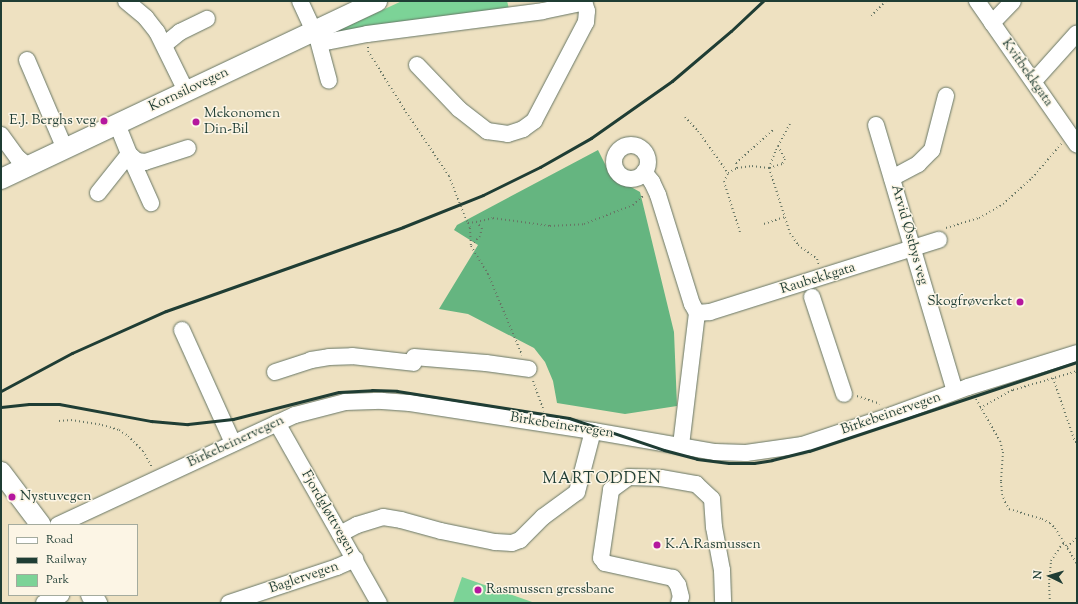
<!DOCTYPE html>
<meta charset="utf-8">
<style>
body{margin:0}
#map{position:relative;width:1078px;height:604px;overflow:hidden;background:#eee1c1;font-family:"Sorts Mill Goudy",serif}
div>[style]{position:absolute}
[style*='--x']{left:calc(var(--x)*1px);top:calc(var(--y)*1px);width:calc(var(--w)*1px);rotate:calc(var(--a)*1deg)}
.green>*{inset:0;background:#7cd397}
.forest>*{inset:0;background:#65b580}
.path>*{height:2px;margin-top:-1px;transform-origin:0;background:repeating-linear-gradient(90deg,#677665 0 1px,transparent 0 4px)}
.roads{filter:drop-shadow(0 0 1px #677665) drop-shadow(0 0 1px #677665)}
.minor>*{height:16px;margin:-8px;padding:0 8px;transform-origin:8px;border-radius:8px;background:#fff}
.minor>.ring{margin:-8px;padding:0;box-sizing:content-box;background:none;border:16px solid #fff;border-radius:50%}
.major>*{height:20px;margin:-10px;padding:0 10px;transform-origin:10px;border-radius:10px;background:#fff}
.rail>*{height:3px;margin:-1.5px;padding:0 1.5px;transform-origin:1.5px;border-radius:1.5px;background:#1f3d34}
.path-bridge>*{height:2px;margin-top:-1px;transform-origin:0;background:repeating-linear-gradient(90deg,#677665 0 1px,transparent 0 4px)}
.dots>*{width:11px;height:11px;translate:-50% -50%;box-sizing:border-box;border:2px solid #fcf5e5;border-radius:50%}
span{translate:-50% -50%;white-space:nowrap;text-align:center;line-height:1.15;-webkit-text-stroke:3px #fcf5e5;paint-order:stroke}
.street-label{font-size:14px;color:#1f3d34}
.poi-label{font-size:14px;color:#1f3d34}
.left{translate:0 -50%;text-align:left}
.right{translate:-100% -50%;text-align:right}
.quarter-label{font-size:16px;color:#1f3d34;letter-spacing:1px}
.frame{position:absolute;inset:0;border:2px solid #1f3d34;pointer-events:none}
.legend{position:absolute;left:8px;top:524px;width:130px;height:72px;box-sizing:border-box;background:#fcf5e5;border:1px solid #a4ab9e;margin:0;padding:5px 7px;list-style:none;font-size:12px;color:#1f3d34}
.legend li{display:flex;align-items:center;gap:8px;height:20px}
.legend b{width:20px;border:1px solid #a4ab9e}
.north{position:absolute;left:1030px;top:556px;width:40px;height:40px;-webkit-text-stroke:3px #fcf5e5;paint-order:stroke;rotate:275deg;font-size:11px;font-weight:700;line-height:16px;text-align:center;color:#1f3d34}
.north::after{content:'';display:block;margin:auto;width:14px;height:18px;background:#1f3d34;clip-path:polygon(50% 0,100% 100%,50% 72%,0 100%)}
</style>
<div id="map">
<div class="green">
<i style="clip-path:polygon(402px 1px,507px 1px,509px 9px,341px 33px,339px 30px)"></i>
<i style="clip-path:polygon(462px 577px,535px 603px,453px 603px)"></i>
</div>
<div class="forest">
<i style="clip-path:polygon(598px 150px,611px 176px,640px 192px,674px 332px,677px 406px,625px 414px,557px 403px,553px 381px,545px 362px,534px 348px,468px 314px,439px 309px,478px 245px,454px 230px,457px 225px)"></i>
</div>
<div class="path">
<i style="--x:871;--y:16;--w:21;--a:-45"></i>
<i style="--x:368;--y:47;--w:4;--a:90"></i>
<i style="--x:368;--y:51;--w:72;--a:58.1"></i>
<i style="--x:406;--y:112;--w:77;--a:56.1"></i>
<i style="--x:685;--y:117;--w:19;--a:47"></i>
<i style="--x:698;--y:131;--w:52;--a:54.5"></i>
<i style="--x:778;--y:146;--w:15;--a:62"></i>
<i style="--x:785;--y:159;--w:6;--a:121"></i>
<i style="--x:782;--y:164;--w:14;--a:163"></i>
<i style="--x:769;--y:168;--w:19;--a:-69"></i>
<i style="--x:776;--y:150;--w:4;--a:-63"></i>
<i style="--x:778;--y:146;--w:27;--a:-62"></i>
<i style="--x:737;--y:168;--w:5;--a:-101"></i>
<i style="--x:736;--y:163;--w:50;--a:-41.7"></i>
<i style="--x:465;--y:217;--w:7;--a:63"></i>
<i style="--x:468;--y:223;--w:8;--a:-7"></i>
<i style="--x:476;--y:222;--w:8;--a:45"></i>
<i style="--x:482;--y:228;--w:8;--a:104"></i>
<i style="--x:480;--y:236;--w:12;--a:132"></i>
<i style="--x:476;--y:222;--w:17;--a:-13"></i>
<i style="--x:493;--y:218;--w:58;--a:8"></i>
<i style="--x:550;--y:226;--w:34;--a:-3"></i>
<i style="--x:584;--y:224;--w:53;--a:-21.2"></i>
<i style="--x:633;--y:205;--w:15;--a:-42"></i>
<i style="--x:468;--y:223;--w:5;--a:68"></i>
<i style="--x:470;--y:228;--w:18;--a:87"></i>
<i style="--x:471;--y:246;--w:33;--a:59"></i>
<i style="--x:488;--y:274;--w:88;--a:67.2"></i>
<i style="--x:764;--y:224;--w:21;--a:-19"></i>
<i style="--x:946;--y:228;--w:34;--a:-17"></i>
<i style="--x:979;--y:218;--w:28;--a:-30"></i>
<i style="--x:1003;--y:204;--w:39;--a:-42"></i>
<i style="--x:1032;--y:178;--w:45;--a:-49.5"></i>
<i style="--x:740;--y:232;--w:52;--a:-107.7"></i>
<i style="--x:724;--y:182;--w:10;--a:-66"></i>
<i style="--x:728;--y:173;--w:10;--a:-29"></i>
<i style="--x:737;--y:168;--w:15;--a:-8"></i>
<i style="--x:752;--y:166;--w:17;--a:7"></i>
<i style="--x:769;--y:168;--w:68;--a:72.1"></i>
<i style="--x:790;--y:233;--w:14;--a:56"></i>
<i style="--x:798;--y:245;--w:24;--a:36"></i>
<i style="--x:817;--y:259;--w:6;--a:72"></i>
<i style="--x:1053;--y:378;--w:68;--a:71"></i>
<i style="--x:1075;--y:442;--w:2;--a:0"></i>
<i style="--x:533;--y:381;--w:32;--a:70"></i>
<i style="--x:857;--y:396;--w:24;--a:19"></i>
<i style="--x:976;--y:399;--w:48;--a:60.3"></i>
<i style="--x:1000;--y:441;--w:11;--a:75"></i>
<i style="--x:1003;--y:452;--w:30;--a:94"></i>
<i style="--x:1001;--y:482;--w:12;--a:85"></i>
<i style="--x:1002;--y:494;--w:9;--a:69"></i>
<i style="--x:1005;--y:502;--w:8;--a:60"></i>
<i style="--x:1009;--y:509;--w:34;--a:17"></i>
<i style="--x:1042;--y:519;--w:9;--a:27"></i>
<i style="--x:1050;--y:523;--w:7;--a:45"></i>
<i style="--x:1055;--y:528;--w:42;--a:58.6"></i>
<i style="--x:980;--y:408;--w:38;--a:-29"></i>
<i style="--x:1013;--y:390;--w:67;--a:-16.5"></i>
<i style="--x:59;--y:421;--w:12;--a:-5"></i>
<i style="--x:71;--y:420;--w:31;--a:9"></i>
<i style="--x:102;--y:425;--w:18;--a:16"></i>
<i style="--x:119;--y:430;--w:11;--a:34"></i>
<i style="--x:128;--y:436;--w:21;--a:45"></i>
<i style="--x:143;--y:451;--w:18;--a:61"></i>
<i style="--x:1067;--y:547;--w:13;--a:-42"></i>
<i style="--x:1050;--y:603;--w:19;--a:-93"></i>
<i style="--x:1049;--y:584;--w:23;--a:-85"></i>
<i style="--x:1051;--y:561;--w:17;--a:-57"></i>
<i style="--x:1060;--y:547;--w:6;--a:-45"></i>
</div>
<div class="roads">
<div class="minor">
<i style="--x:126;--y:1;--w:26;--a:40"></i>
<i style="--x:146;--y:18;--w:18;--a:52"></i>
<i style="--x:157;--y:32;--w:66;--a:63.8"></i>
<i style="--x:300;--y:1;--w:43;--a:65.2"></i>
<i style="--x:318;--y:40;--w:8;--a:14"></i>
<i style="--x:326;--y:42;--w:42;--a:-11"></i>
<i style="--x:367;--y:34;--w:177;--a:-7.4"></i>
<i style="--x:543;--y:11;--w:39;--a:-12"></i>
<i style="--x:581;--y:3;--w:3;--a:-45"></i>
<i style="--x:977;--y:1;--w:175;--a:55.2"></i>
<i style="--x:992;--y:23;--w:30;--a:-46"></i>
<i style="--x:318;--y:40;--w:42;--a:75"></i>
<i style="--x:164;--y:45;--w:21;--a:-39"></i>
<i style="--x:180;--y:32;--w:30;--a:-26"></i>
<i style="--x:27;--y:60;--w:97;--a:66.9"></i>
<i style="--x:417;--y:65;--w:61;--a:46.3"></i>
<i style="--x:459;--y:109;--w:36;--a:38"></i>
<i style="--x:487;--y:131;--w:21;--a:8"></i>
<i style="--x:508;--y:134;--w:16;--a:-18"></i>
<i style="--x:523;--y:129;--w:14;--a:-36"></i>
<i style="--x:534;--y:121;--w:112;--a:-62.3"></i>
<i style="--x:586;--y:22;--w:11;--a:-85"></i>
<i style="--x:587;--y:11;--w:9;--a:-108"></i>
<i style="--x:584;--y:2;--w:1;--a:-45"></i>
<i style="--x:1034;--y:81;--w:64;--a:-48.1"></i>
<i style="--x:117;--y:124;--w:32;--a:68"></i>
<i style="--x:129;--y:154;--w:11;--a:41"></i>
<i style="--x:137;--y:161;--w:8;--a:7"></i>
<i style="--x:145;--y:162;--w:45;--a:-18"></i>
<i style="--x:876;--y:125;--w:277;--a:73.5"></i>
<i style="--x:1;--y:135;--w:29;--a:54"></i>
<i style="--x:18;--y:158;--w:13;--a:39"></i>
<i class="ring" style="left:614px;top:145px;width:18px;height:18px"></i>
<i style="--x:644;--y:172;--w:13;--a:51"></i>
<i style="--x:652;--y:182;--w:14;--a:65"></i>
<i style="--x:658;--y:195;--w:114;--a:72.7"></i>
<i style="--x:692;--y:304;--w:10;--a:61"></i>
<i style="--x:697;--y:313;--w:133;--a:96.9"></i>
<i style="--x:892;--y:178;--w:30;--a:-28"></i>
<i style="--x:918;--y:164;--w:20;--a:-45"></i>
<i style="--x:932;--y:150;--w:56;--a:-75.5"></i>
<i style="--x:98;--y:193;--w:50;--a:-51.5"></i>
<i style="--x:129;--y:154;--w:54;--a:65.8"></i>
<i style="--x:812;--y:297;--w:102;--a:71.7"></i>
<i style="--x:697;--y:313;--w:13;--a:-4"></i>
<i style="--x:710;--y:312;--w:240;--a:-17.5"></i>
<i style="--x:182;--y:330;--w:124;--a:65.7"></i>
<i style="--x:414;--y:357;--w:72;--a:4.8"></i>
<i style="--x:486;--y:363;--w:43;--a:7.9"></i>
<i style="--x:275;--y:372;--w:38;--a:-18"></i>
<i style="--x:311;--y:360;--w:18;--a:-9"></i>
<i style="--x:329;--y:357;--w:23;--a:-2"></i>
<i style="--x:352;--y:356;--w:62;--a:6.4"></i>
<i style="--x:277;--y:423;--w:207;--a:60.5"></i>
<i style="--x:58;--y:525;--w:261;--a:-24.9"></i>
<i style="--x:295;--y:415;--w:52;--a:-14.6"></i>
<i style="--x:345;--y:402;--w:37;--a:-2"></i>
<i style="--x:382;--y:401;--w:28;--a:4"></i>
<i style="--x:410;--y:403;--w:185;--a:8.7"></i>
<i style="--x:593;--y:431;--w:124;--a:9.8"></i>
<i style="--x:715;--y:452;--w:31;--a:2"></i>
<i style="--x:746;--y:453;--w:57;--a:-8.1"></i>
<i style="--x:802;--y:445;--w:95;--a:-18.4"></i>
<i style="--x:892;--y:415;--w:81;--a:-20.2"></i>
<i style="--x:968;--y:387;--w:114;--a:-17.3"></i>
<i style="--x:340;--y:534;--w:19;--a:-28"></i>
<i style="--x:357;--y:525;--w:27;--a:-17"></i>
<i style="--x:383;--y:517;--w:18;--a:9"></i>
<i style="--x:401;--y:520;--w:41;--a:15.4"></i>
<i style="--x:441;--y:531;--w:55;--a:11.5"></i>
<i style="--x:495;--y:542;--w:17;--a:3"></i>
<i style="--x:512;--y:543;--w:9;--a:-21"></i>
<i style="--x:520;--y:540;--w:33;--a:-45"></i>
<i style="--x:543;--y:517;--w:42;--a:-36.3"></i>
<i style="--x:577;--y:492;--w:63;--a:-75.3"></i>
<i style="--x:44;--y:603;--w:19;--a:-25"></i>
<i style="--x:229;--y:603;--w:114;--a:-18.4"></i>
<i style="--x:337;--y:567;--w:20;--a:-24"></i>
<i style="--x:679;--y:603;--w:6;--a:-72"></i>
<i style="--x:681;--y:597;--w:12;--a:-104"></i>
<i style="--x:678;--y:585;--w:9;--a:-126"></i>
<i style="--x:673;--y:578;--w:70;--a:-167.6"></i>
<i style="--x:605;--y:563;--w:6;--a:-129"></i>
<i style="--x:601;--y:558;--w:69;--a:-81.6"></i>
<i style="--x:611;--y:490;--w:22;--a:-36"></i>
<i style="--x:629;--y:477;--w:32;--a:2"></i>
<i style="--x:661;--y:478;--w:36;--a:10"></i>
<i style="--x:696;--y:484;--w:22;--a:43"></i>
<i style="--x:712;--y:499;--w:28;--a:86"></i>
<i style="--x:714;--y:527;--w:44;--a:79.5"></i>
<i style="--x:722;--y:570;--w:33;--a:88"></i>
</div>
<div class="major">
<i style="--x:1;--y:179;--w:416;--a:-25.3"></i>
<i style="--x:1;--y:472;--w:66;--a:53"></i>
<i style="--x:91;--y:595;--w:10;--a:53"></i>
</div>
</div>
<div class="rail">
<i style="--x:1;--y:391;--w:81;--a:-28.2"></i>
<i style="--x:72;--y:353;--w:103;--a:-24.1"></i>
<i style="--x:166;--y:311;--w:251;--a:-19.5"></i>
<i style="--x:403;--y:227;--w:86;--a:-21.8"></i>
<i style="--x:483;--y:195;--w:64;--a:-26.2"></i>
<i style="--x:540;--y:167;--w:59;--a:-29.6"></i>
<i style="--x:591;--y:138;--w:99;--a:-35.1"></i>
<i style="--x:672;--y:81;--w:77;--a:-40.3"></i>
<i style="--x:731;--y:31;--w:44;--a:-43.2"></i>
<i style="--x:1;--y:407;--w:28;--a:-6"></i>
<i style="--x:29;--y:404;--w:30;--a:0"></i>
<i style="--x:59;--y:404;--w:94;--a:10.5"></i>
<i style="--x:151;--y:421;--w:37;--a:5"></i>
<i style="--x:188;--y:424;--w:45;--a:-6.3"></i>
<i style="--x:233;--y:419;--w:109;--a:-14.3"></i>
<i style="--x:339;--y:392;--w:33;--a:-3"></i>
<i style="--x:372;--y:390;--w:25;--a:2"></i>
<i style="--x:397;--y:391;--w:174;--a:8.9"></i>
<i style="--x:569;--y:418;--w:100;--a:18.6"></i>
<i style="--x:664;--y:450;--w:34;--a:15"></i>
<i style="--x:697;--y:459;--w:32;--a:7"></i>
<i style="--x:729;--y:463;--w:25;--a:0"></i>
<i style="--x:754;--y:463;--w:18;--a:-9"></i>
<i style="--x:772;--y:460;--w:38;--a:-14"></i>
<i style="--x:809;--y:451;--w:282;--a:-18.4"></i>
</div>
<div class="path-bridge">
<i style="--x:449;--y:176;--w:44;--a:68.7"></i>
</div>
<div class="dots">
<i style="left:104px;top:121px;background:#b5179e"></i>
<i style="left:196px;top:122px;background:#b5179e"></i>
<i style="left:1020px;top:302px;background:#b5179e"></i>
<i style="left:12px;top:497px;background:#b5179e"></i>
<i style="left:657px;top:545px;background:#b5179e"></i>
<i style="left:478px;top:590px;background:#b5179e"></i>
</div>
<div class="street-label">
<span style="left:1027px;top:73px;rotate:55deg">Kvitbekkgata</span>
<span style="left:189px;top:90px;rotate:-25deg">Kornsilovegen</span>
<span style="left:909px;top:235px;rotate:74deg">Arvid Østbys veg</span>
<span style="left:818px;top:279px;rotate:-17deg">Raubekkgata</span>
<span style="left:891px;top:414px;rotate:-19deg">Birkebeinervegen</span>
<span style="left:562px;top:426px;rotate:9deg">Birkebeinervegen</span>
<span style="left:236px;top:442px;rotate:-25deg">Birkebeinervegen</span>
<span style="left:328px;top:513px;rotate:60deg">Fjordgløttvegen</span>
<span style="left:304px;top:578px;rotate:-19deg">Baglervegen</span>
</div>
<div class="poi-label">
<span class="left" style="left:204px;top:122px">Mekonomen<br>Din-Bil</span>
<span class="right" style="left:96px;top:121px">E.J. Berghs veg</span>
<span class="right" style="left:1012px;top:302px">Skogfrøverket</span>
<span class="left" style="left:20px;top:497px">Nystuvegen</span>
<span class="left" style="left:665px;top:545px">K.A.Rasmussen</span>
<span class="left" style="left:486px;top:590px">Rasmussen gressbane</span>
</div>
<div class="quarter-label">
<span style="left:602px;top:480px">MARTODDEN</span>
</div>
<div class="frame"></div>
<ul class="legend">
<li><b style="height:5px;background:#fff"></b>Road</li>
<li><b style="height:5px;background:#1f3d34"></b>Railway</li>
<li><b style="height:11px;background:#7cd397"></b>Park</li>
</ul>
<div class="north">N</div>
</div>
